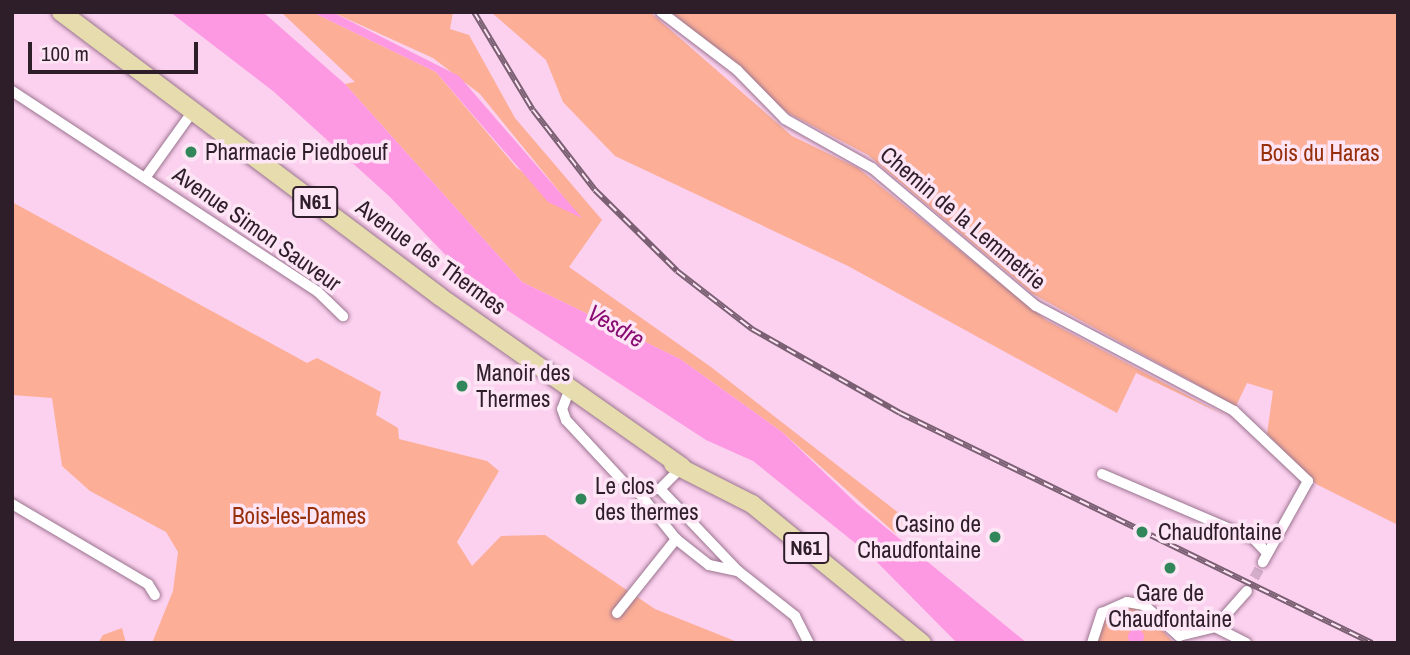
<!DOCTYPE html>
<style>
body{margin:0}
#map{position:relative;width:1410px;height:655px;overflow:hidden;background:#fcd1ef;font-family:"Archivo Narrow",sans-serif}
div>[style]{position:absolute}
[style*='--x']{left:calc(var(--x)*1px);top:calc(var(--y)*1px);width:calc(var(--w)*1px);rotate:calc(var(--a)*1deg)}
.green>*{inset:0;background:#fcae96}
.water>*{inset:0;background:#fd98e3}
.round{border-radius:50%}
.street-tunnel>*{height:10px;margin-top:-5px;transform-origin:0;background:repeating-linear-gradient(90deg,#d3adc7 0 10px,transparent 0 15px)}
.roads{filter:drop-shadow(0 0 2px #9a748f) drop-shadow(0 0 2px #9a748f)}
.street>*{height:10px;margin:-5px;padding:0 5px;transform-origin:5px;border-radius:5px;background:#fff}
.primary>*{height:18px;margin:-9px;padding:0 9px;transform-origin:9px;border-radius:9px;background:#e6dcae}
.rail>*{height:6px;margin-top:-3px;transform-origin:0;background:repeating-linear-gradient(90deg,#fee5f6 0 10px,#7a6072 0 20px);box-sizing:border-box;border-block:2px solid #7a6072}
.dots>*{width:19px;height:19px;translate:-50% -50%;box-sizing:border-box;border:4px solid #fee5f6;border-radius:50%}
span{translate:-50% -50%;white-space:nowrap;text-align:center;line-height:1.15;-webkit-text-stroke:7px #fee5f6;paint-order:stroke}
.shield-label span{padding:2px 5px;background:#fee5f6;border:2px solid;border-radius:5px;-webkit-text-stroke-width:0}
.shield-label{font-size:21px;color:#2e1e29;font-weight:700}
.poi-label{font-size:23px;color:#2e1e29}
.left{translate:0 -50%;text-align:left}
.right{translate:-100% -50%;text-align:right}
.park-label{font-size:23px;color:#962f0a}
.street-label{font-size:23px;color:#2e1e29}
.water-label{font-size:24px;color:#880c72;font-style:italic}
.frame{position:absolute;inset:0;border:14px solid #2e1e29;pointer-events:none}
.scale{position:absolute;left:28px;top:42px;width:170px;height:32px;box-sizing:border-box;border:4px solid #2e1e29;border-top:0;padding-left:9px;font-size:21px;line-height:24px;white-space:nowrap;color:#2e1e29;-webkit-text-stroke:5px #fee5f6;paint-order:stroke}
</style>
<div id="map">
<div class="green">
<i style="clip-path:polygon(281px 12px,312px 12px,436px 72px,516px 167px,580px 217px,480px 94px,433px 58px,332px 12px,453px 12px,450px 29px,469px 35px,515px 118px,602px 220px,569px 267px,711px 367px,909px 521px,896px 534px,782px 432px,680px 359px,522px 282px,345px 84px,355px 82px)"></i>
<i style="clip-path:polygon(491px 12px,650px 12px,792px 136px,858px 168px,1046px 320px,1226px 416px,1136px 373px,1117px 413px,848px 266px,615px 156px,563px 102px,546px 60px)"></i>
<i style="clip-path:polygon(671px 12px,1398px 12px,1398px 525px,1316px 484px,1267px 434px,1273px 391px,1247px 383px,1236px 406px,1033px 294px,868px 155px,788px 113px)"></i>
<i style="clip-path:polygon(12px 202px,307px 363px,317px 358px,381px 392px,376px 415px,398px 428px,399px 439px,487px 461px,499px 471px,457px 542px,472px 566px,501px 536px,545px 535px,655px 609px,740px 643px,152px 643px,173px 591px,178px 552px,166px 532px,90px 491px,62px 466px,52px 398px,12px 395px)"></i>
<i style="clip-path:polygon(1119px 606px,1142px 608px,1173px 642px,1096px 643px,1101px 620px)"></i>
<i style="clip-path:polygon(122px 628px,126px 643px,98px 643px,103px 635px)"></i>
</div>
<div class="water">
<i style="clip-path:polygon(170px 12px,263px 12px,345px 84px,522px 282px,680px 359px,782px 432px,857px 504px,1027px 643px,957px 643px,870px 555px,753px 461px,706px 440px,484px 295px,390px 197px,273px 91px)"></i>
<i style="clip-path:polygon(312px 12px,332px 12px,459px 76px,582px 218px,548px 202px,436px 72px)"></i>
<i class="round" style="left:1128px;top:629px;width:16px;height:16px"></i>
</div>
<div class="street-tunnel">
<i style="--x:1247;--y:591;--w:33;--a:-61"></i>
</div>
<div class="roads">
<div class="street">
<i style="--x:661;--y:12;--w:96;--a:37.3"></i>
<i style="--x:737;--y:70;--w:69;--a:45.6"></i>
<i style="--x:785;--y:119;--w:100;--a:29.4"></i>
<i style="--x:872;--y:168;--w:214;--a:40.1"></i>
<i style="--x:1036;--y:306;--w:224;--a:27.9"></i>
<i style="--x:1234;--y:411;--w:102;--a:43.4"></i>
<i style="--x:1308;--y:481;--w:93;--a:119.1"></i>
<i style="--x:12;--y:91;--w:366;--a:33.3"></i>
<i style="--x:318;--y:292;--w:35;--a:44"></i>
<i style="--x:145;--y:178;--w:82;--a:-54.4"></i>
<i style="--x:569;--y:391;--w:19;--a:111"></i>
<i style="--x:562;--y:409;--w:12;--a:70"></i>
<i style="--x:566;--y:420;--w:96;--a:47.1"></i>
<i style="--x:631;--y:490;--w:29;--a:-2"></i>
<i style="--x:660;--y:489;--w:31;--a:-45"></i>
<i style="--x:1102;--y:474;--w:165;--a:23.2"></i>
<i style="--x:1254;--y:539;--w:19;--a:47"></i>
<i style="--x:660;--y:489;--w:113;--a:46.4"></i>
<i style="--x:738;--y:571;--w:73;--a:38.3"></i>
<i style="--x:795;--y:616;--w:30;--a:63"></i>
<i style="--x:640;--y:494;--w:58;--a:51.3"></i>
<i style="--x:676;--y:539;--w:42;--a:38.2"></i>
<i style="--x:709;--y:565;--w:30;--a:12"></i>
<i style="--x:12;--y:504;--w:158;--a:30.5"></i>
<i style="--x:148;--y:584;--w:13;--a:58"></i>
<i style="--x:617;--y:613;--w:95;--a:-51.4"></i>
<i style="--x:1215;--y:627;--w:48;--a:-48.4"></i>
<i style="--x:1215;--y:627;--w:35;--a:27"></i>
<i style="--x:1092;--y:643;--w:32;--a:-72"></i>
<i style="--x:1102;--y:613;--w:27;--a:-24"></i>
<i style="--x:1127;--y:602;--w:17;--a:10"></i>
<i style="--x:1144;--y:605;--w:47;--a:41.5"></i>
<i style="--x:1179;--y:636;--w:37;--a:-14"></i>
</div>
<div class="primary">
<i style="--x:61;--y:12;--w:473;--a:36.9"></i>
<i style="--x:439;--y:296;--w:297;--a:35.1"></i>
<i style="--x:673;--y:464;--w:89;--a:26.9"></i>
<i style="--x:752;--y:504;--w:220;--a:39.3"></i>
</div>
</div>
<div class="rail">
<i style="--x:474;--y:12;--w:114;--a:59"></i>
<i style="--x:533;--y:110;--w:101;--a:52.2"></i>
<i style="--x:595;--y:190;--w:115;--a:44.6"></i>
<i style="--x:677;--y:271;--w:95;--a:37.7"></i>
<i style="--x:752;--y:329;--w:170;--a:29.6"></i>
<i style="--x:900;--y:413;--w:525;--a:25.98"></i>
</div>
<div class="dots">
<i style="left:191px;top:152px;background:#31875a"></i>
<i style="left:462px;top:386px;background:#31875a"></i>
<i style="left:581px;top:499px;background:#31875a"></i>
<i style="left:1142px;top:532px;background:#31875a"></i>
<i style="left:995px;top:537px;background:#31875a"></i>
<i style="left:1170px;top:568px;background:#31875a"></i>
</div>
<div class="shield-label">
<span style="left:315px;top:202px">N61</span>
<span style="left:806px;top:548px">N61</span>
</div>
<div class="poi-label">
<span class="left" style="left:205px;top:152px">Pharmacie Piedboeuf</span>
<span class="left" style="left:476px;top:386px">Manoir des<br>Thermes</span>
<span class="left" style="left:595px;top:499px">Le clos<br>des thermes</span>
<span class="right" style="left:981px;top:537px">Casino de<br>Chaudfontaine</span>
<span class="left" style="left:1158px;top:532px">Chaudfontaine</span>
<span style="left:1170px;top:606px">Gare de<br>Chaudfontaine</span>
</div>
<div class="park-label">
<span style="left:1320px;top:153px">Bois du Haras</span>
<span style="left:299px;top:516px">Bois-les-Dames</span>
</div>
<div class="street-label">
<span style="left:963px;top:218px;rotate:40deg">Chemin de la Lemmetrie</span>
<span style="left:257px;top:229px;rotate:35deg">Avenue Simon Sauveur</span>
<span style="left:431px;top:257px;rotate:36deg">Avenue des Thermes</span>
</div>
<div class="water-label">
<span style="left:616px;top:326px;rotate:30deg">Vesdre</span>
</div>
<div class="frame"></div>
<div class="scale">100 m</div>
</div>
